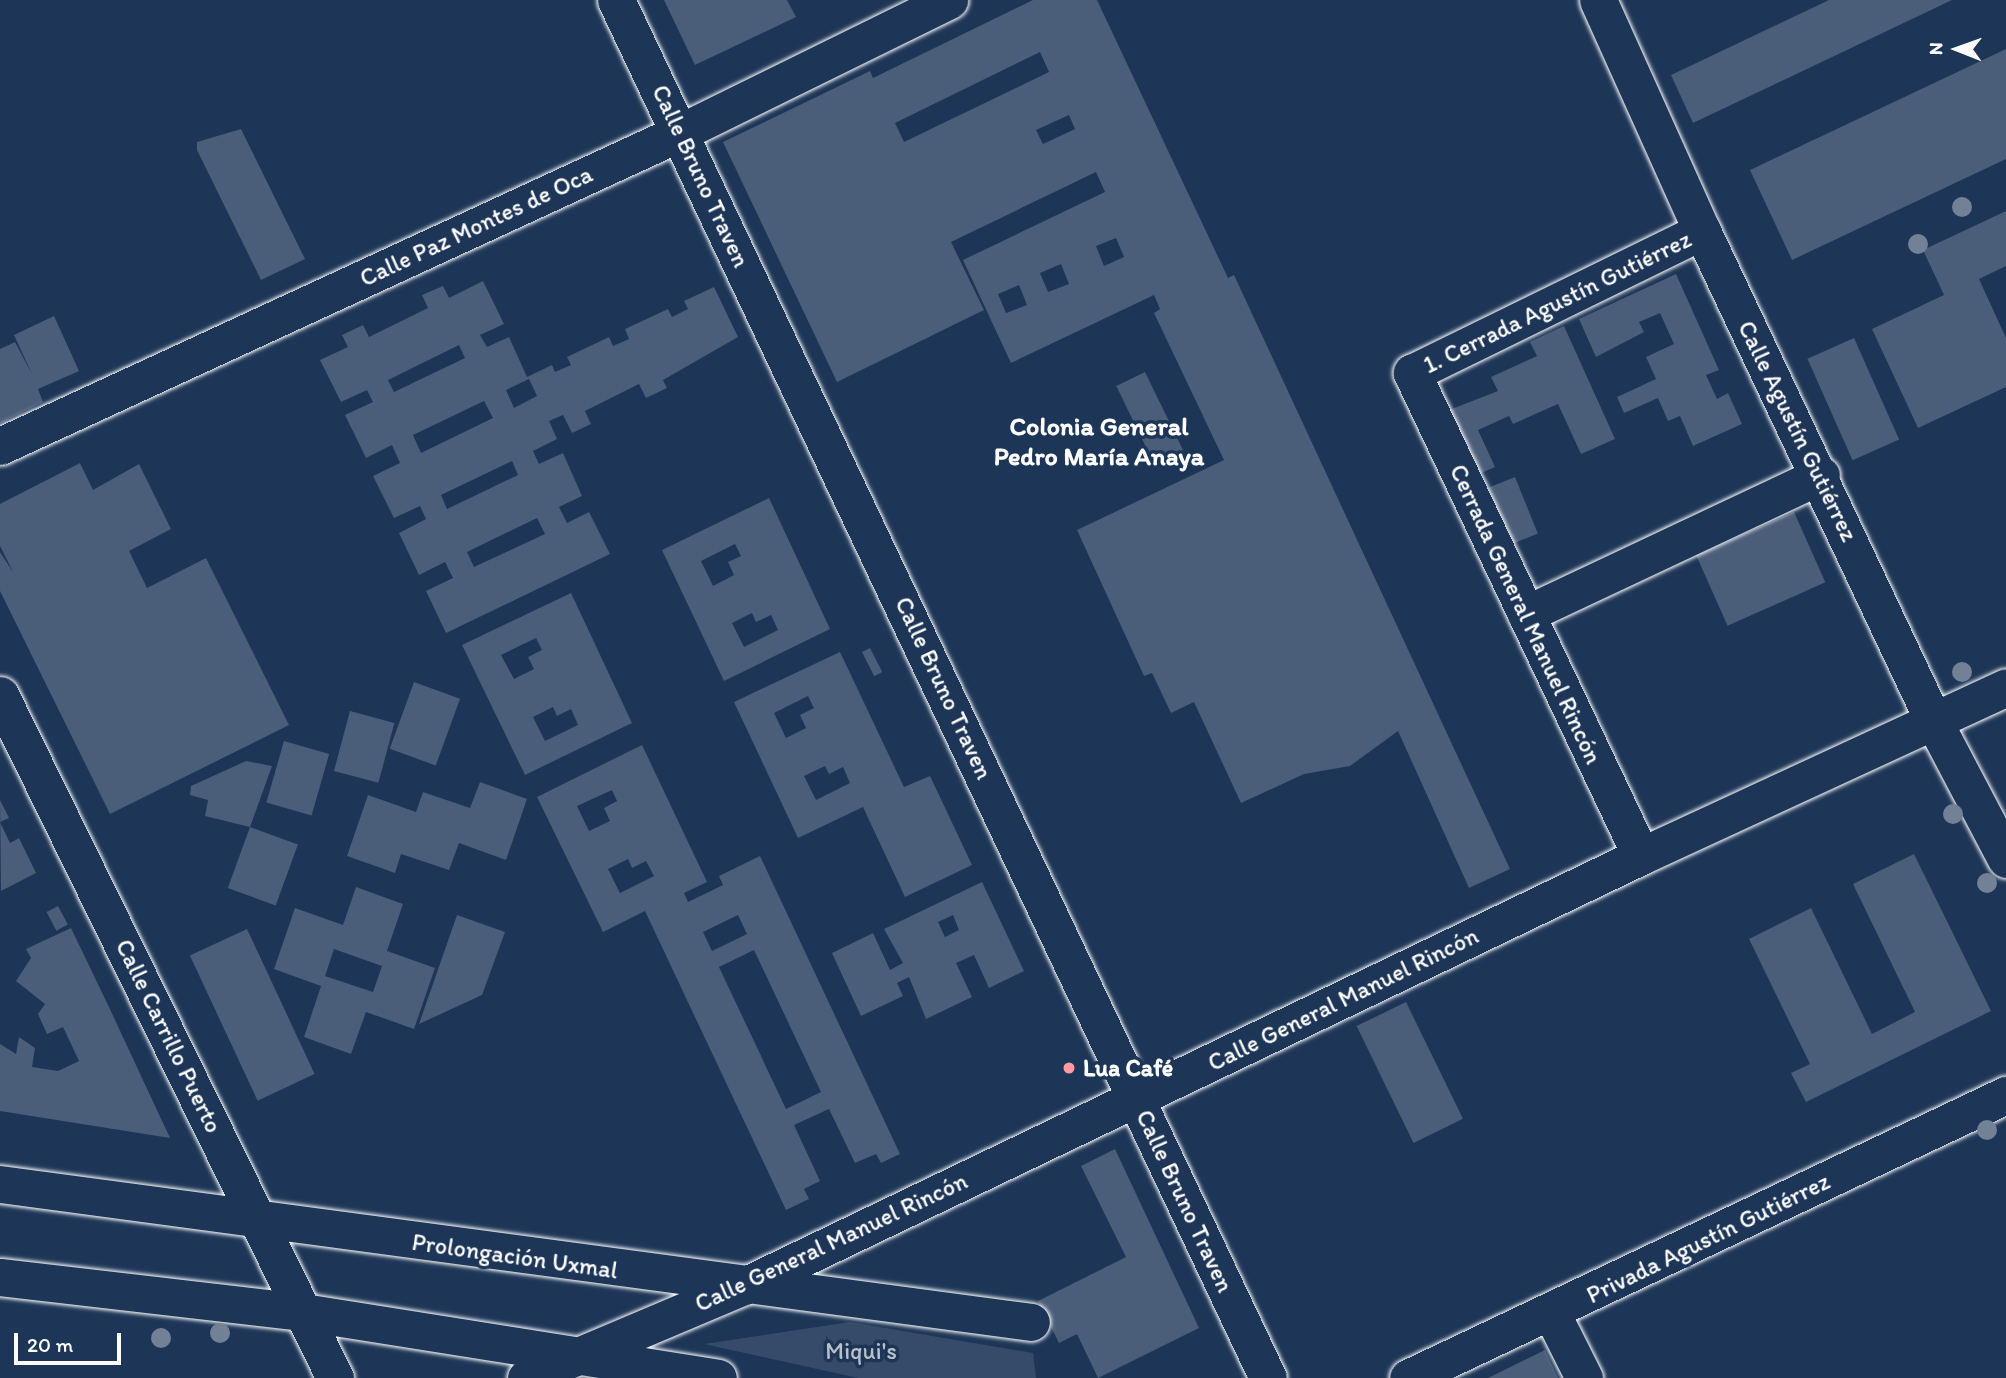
<!DOCTYPE html>
<meta charset="utf-8">
<style>
body{margin:0}
#map{position:relative;width:2006px;height:1378px;overflow:hidden;background:#1d3557;font-family:Itim,sans-serif}
div>[style]{position:absolute}
[style*='--x']{left:calc(var(--x)*1px);top:calc(var(--y)*1px);width:calc(var(--w)*1px);rotate:calc(var(--a)*1deg)}
.green>*{inset:0;background:#364b69}
.building>*{inset:0;background:#4a5d79;transform-origin:0 0}
.roads{filter:drop-shadow(0 0 2px #fff) drop-shadow(0 0 2px #fff)}
.minor>*{height:37px;margin:-18.5px;padding:0 18.5px;transform-origin:18.5px;border-radius:18.5px;background:#1d3557}
.trees>*{width:20px;height:20px;margin:-10px;border-radius:50%;background:#738196}
.dots>*{width:19px;height:19px;translate:-50% -50%;box-sizing:border-box;border:4px solid #1d3557;border-radius:50%}
span{translate:-50% -50%;white-space:nowrap;text-align:center;line-height:1.15;-webkit-text-stroke:7px #1d3557;paint-order:stroke}
.street-label{font-size:24px;color:#fff}
.poi-label{font-size:24px;color:#fff;font-weight:700}
.left{translate:0 -50%;text-align:left}
.park-label{font-size:24px;color:#b9c0ca}
.neighbourhood-label{font-size:26px;color:#fff;font-weight:700}
.north{position:absolute;left:1922px;top:14px;width:70px;height:70px;-webkit-text-stroke:5px #1d3557;paint-order:stroke;rotate:271deg;font-size:19px;font-weight:700;line-height:28px;text-align:center;color:#fff}
.north::after{content:'';display:block;margin:auto;width:24px;height:32px;background:#fff;clip-path:polygon(50% 0,100% 100%,50% 72%,0 100%)}
.scale{position:absolute;left:14px;top:1333px;width:107px;height:32px;box-sizing:border-box;border:4px solid #fff;border-top:0;padding-left:9px;font-size:21px;line-height:24px;white-space:nowrap;color:#fff;-webkit-text-stroke:5px #1d3557;paint-order:stroke}
</style>
<div id="map">
<div class="green">
<i style="clip-path:polygon(850px 1322px,1033px 1353px,1036px 1378px,858px 1378px,704px 1344px)"></i>
</div>
<div class="building">
<i style="clip-path:polygon(664px 0,787px 0,796px 17px,695px 65px)"></i>
<i style="clip-path:polygon(evenodd,1033px 0,1097px 0,1228px 278px,1234px 275px,1510px 869px,1469px 888px,1398px 731px,1350px 766px,1304px 774px,1241px 803px,1194px 702px,1171px 713px,1152px 673px,1144px 676px,1077px 530px,1224px 460px,1154px 313px,1160px 309px,1154px 295px,1011px 363px,963px 260px,1105px 192px,1096px 172px,951px 242px,984px 310px,837px 382px,723px 142px,870px 71px,873px 78px,1033px 0,1040px 52px,1049px 72px,904px 142px,895px 123px,1040px 52px,1033px 0,1069px 115px,1075px 129px,1043px 144px,1036px 130px,1069px 115px,1033px 0,1116px 238px,1124px 257px,1104px 266px,1096px 246px,1116px 238px,1033px 0,1061px 264px,1069px 284px,1048px 292px,1040px 273px,1061px 264px,1033px 0,1019px 285px,1027px 305px,1006px 313px,998px 294px,1019px 285px)"></i>
<i style="clip-path:polygon(1829px 0,1952px 0,1693px 123px,1671px 75px)"></i>
<i style="clip-path:polygon(2006px 49px,2006px 159px,1792px 260px,1750px 170px)"></i>
<i style="clip-path:polygon(241px 129px,305px 259px,261px 280px,197px 150px,197px 142px)"></i>
<i style="clip-path:polygon(2006px 211px,2006px 266px,1979px 279px,2006px 338px,2006px 387px,1918px 428px,1872px 329px,1944px 295px,1923px 250px)"></i>
<i style="clip-path:polygon(1676px 274px,1719px 370px,1706px 375px,1717px 399px,1728px 393px,1742px 424px,1693px 446px,1680px 416px,1668px 421px,1658px 398px,1624px 413px,1617px 397px,1656px 379px,1646px 357px,1674px 344px,1660px 313px,1639px 322px,1644px 332px,1596px 357px,1579px 319px)"></i>
<i style="clip-path:polygon(evenodd,483px 281px,504px 324px,480px 335px,487px 347px,509px 337px,527px 377px,552px 365px,555px 372px,571px 365px,567px 357px,609px 337px,613px 346px,629px 339px,625px 329px,668px 309px,672px 317px,688px 309px,684px 301px,714px 287px,738px 337px,663px 380px,667px 388px,646px 398px,639px 384px,585px 411px,591px 424px,572px 433px,563px 415px,549px 421px,557px 439px,533px 451px,539px 464px,563px 453px,582px 496px,559px 507px,567px 523px,589px 512px,610px 554px,446px 633px,426px 591px,453px 578px,445px 562px,419px 575px,399px 533px,426px 519px,420px 506px,394px 518px,373px 476px,400px 463px,392px 445px,366px 458px,345px 415px,373px 402px,367px 390px,341px 402px,320px 360px,348px 347px,342px 335px,363px 325px,369px 337px,428px 308px,422px 295px,443px 286px,449px 298px,483px 281px,459px 345px,465px 358px,394px 392px,388px 380px,459px 345px,483px 281px,529px 379px,537px 396px,514px 408px,506px 390px,529px 379px,483px 281px,484px 401px,493px 418px,421px 453px,413px 435px,484px 401px,483px 281px,512px 461px,518px 475px,447px 509px,441px 495px,512px 461px,483px 281px,537px 518px,545px 534px,474px 567px,467px 552px,537px 518px)"></i>
<i style="clip-path:polygon(54px 316px,79px 371px,38px 389px,43px 402px,0 423px,0 349px,15px 342px,32px 374px,14px 335px)"></i>
<i style="clip-path:polygon(1564px 326px,1615px 439px,1581px 454px,1558px 404px,1513px 424px,1509px 416px,1478px 430px,1495px 467px,1479px 474px,1449px 410px,1498px 391px,1491px 377px,1537px 356px,1530px 342px)"></i>
<i style="left:1854px;top:338px;width:111px;height:51px;rotate:66deg"></i>
<i style="left:1145px;top:372px;width:92px;height:32px;rotate:64deg"></i>
<i style="clip-path:polygon(80px 463px,93px 490px,139px 464px,171px 529px,129px 551px,147px 588px,206px 558px,289px 725px,110px 814px,0 591px,0 552px,13px 572px,0 546px,0 504px)"></i>
<i style="left:1515px;top:477px;width:61px;height:29px;rotate:68deg"></i>
<i style="clip-path:polygon(evenodd,769px 498px,830px 629px,724px 681px,662px 550px,769px 498px,735px 544px,741px 556px,728px 562px,734px 575px,713px 586px,701px 561px,735px 544px,769px 498px,752px 613px,756px 622px,771px 615px,778px 630px,744px 647px,732px 623px,752px 613px)"></i>
<i style="left:1794px;top:512px;width:77px;height:107px;rotate:66deg"></i>
<i style="clip-path:polygon(evenodd,571px 593px,632px 723px,525px 775px,462px 645px,571px 593px,536px 638px,542px 650px,528px 657px,534px 669px,514px 679px,501px 655px,536px 638px,571px 593px,553px 707px,557px 716px,571px 709px,578px 725px,545px 741px,533px 717px,553px 707px)"></i>
<i style="left:870px;top:648px;width:27px;height:9px;rotate:63deg"></i>
<i style="clip-path:polygon(evenodd,840px 652px,904px 787px,930px 776px,972px 865px,905px 897px,863px 807px,798px 838px,734px 702px,840px 652px,808px 696px,814px 708px,800px 715px,806px 728px,786px 738px,774px 713px,808px 696px,840px 652px,825px 766px,829px 774px,843px 767px,850px 783px,816px 800px,804px 776px,825px 766px)"></i>
<i style="left:414px;top:682px;width:49px;height:71px;rotate:20deg"></i>
<i style="left:350px;top:711px;width:46px;height:62px;rotate:15deg"></i>
<i style="left:284px;top:741px;width:47px;height:64px;rotate:16deg"></i>
<i style="clip-path:polygon(evenodd,642px 745px,707px 882px,684px 893px,688px 902px,723px 885px,719px 876px,760px 856px,900px 1154px,881px 1163px,876px 1154px,855px 1163px,829px 1109px,794px 1125px,820px 1181px,804px 1189px,809px 1199px,786px 1210px,645px 911px,603px 932px,537px 797px,642px 745px,612px 790px,617px 801px,604px 808px,610px 821px,589px 831px,577px 806px,612px 790px,642px 745px,628px 859px,632px 868px,646px 861px,654px 876px,620px 893px,608px 869px,628px 859px,642px 745px,738px 915px,747px 934px,712px 951px,703px 932px,738px 915px,642px 745px,754px 950px,821px 1092px,786px 1109px,719px 967px,754px 950px)"></i>
<i style="clip-path:polygon(246px 761px,272px 766px,250px 827px,205px 816px,208px 800px,190px 795px,191px 786px)"></i>
<i style="clip-path:polygon(480px 782px,527px 799px,506px 860px,459px 843px,449px 870px,401px 854px,395px 873px,347px 856px,368px 795px,416px 812px,423px 792px,470px 808px)"></i>
<i style="clip-path:polygon(0 800px,9px 818px,0 822px,10px 843px,19px 838px,36px 873px,1px 891px)"></i>
<i style="left:250px;top:827px;width:51px;height:65px;rotate:20deg"></i>
<i style="clip-path:polygon(1914px 854px,1991px 1011px,1806px 1102px,1791px 1073px,1810px 1064px,1749px 939px,1811px 908px,1872px 1034px,1915px 1012px,1853px 884px)"></i>
<i style="clip-path:polygon(evenodd,982px 882px,1024px 971px,989px 988px,974px 955px,956px 963px,972px 997px,926px 1019px,909px 977px,897px 983px,903px 996px,861px 1016px,832px 953px,873px 933px,890px 970px,903px 963px,884px 929px,982px 882px,953px 915px,959px 930px,945px 937px,938px 922px,953px 915px)"></i>
<i style="clip-path:polygon(evenodd,356px 887px,403px 904px,387px 951px,435px 968px,414px 1029px,366px 1012px,351px 1054px,304px 1037px,321px 986px,274px 969px,295px 908px,343px 925px,356px 887px,334px 949px,382px 966px,373px 992px,325px 976px,334px 949px)"></i>
<i style="left:58px;top:906px;width:21px;height:13px;rotate:62deg"></i>
<i style="clip-path:polygon(457px 915px,505px 932px,482px 995px,419px 1024px)"></i>
<i style="clip-path:polygon(71px 928px,108px 1005px,170px 1138px,0 1111px,0 1044px,16px 1054px,19px 1037px,35px 1048px,32px 1067px,58px 1071px,79px 1061px,63px 1027px,47px 1034px,38px 1014px,45px 1004px,16px 981px,31px 958px,26px 949px)"></i>
<i style="left:247px;top:929px;width:160px;height:63px;rotate:65deg"></i>
<i style="left:1406px;top:1002px;width:130px;height:55px;rotate:64deg"></i>
<i style="clip-path:polygon(1115px 1149px,1199px 1328px,1098px 1378px,1077px 1334px,1059px 1343px,1038px 1301px,1126px 1257px,1081px 1166px)"></i>
<i style="clip-path:polygon(1545px 1350px,1558px 1378px,1488px 1378px)"></i>
</div>
<div class="roads">
<div class="minor">
<i style="--x:616;--y:0;--w:1524;--a:64.68"></i>
<i style="--x:1598;--y:0;--w:253;--a:65.8"></i>
<i style="--x:1702;--y:231;--w:541;--a:64.71"></i>
<i style="--x:1933;--y:720;--w:157;--a:62.3"></i>
<i style="--x:0;--y:446;--w:750;--a:-24.75"></i>
<i style="--x:681;--y:132;--w:299;--a:-26.2"></i>
<i style="--x:1526;--y:614;--w:326;--a:-25.2"></i>
<i style="--x:0;--y:695;--w:761;--a:63.87"></i>
<i style="--x:1641;--y:856;--w:535;--a:-115.37"></i>
<i style="--x:1412;--y:373;--w:323;--a:-26.1"></i>
<i style="--x:0;--y:1184;--w:1040;--a:7.62"></i>
<i style="--x:0;--y:1277;--w:305;--a:6.6"></i>
<i style="--x:303;--y:1312;--w:420;--a:9"></i>
<i style="--x:1551;--y:1312;--w:74;--a:63.4"></i>
<i style="--x:526;--y:1378;--w:237;--a:-22.9"></i>
<i style="--x:744;--y:1286;--w:995;--a:-25.61"></i>
<i style="--x:1641;--y:856;--w:402;--a:-24.8"></i>
<i style="--x:1408;--y:1378;--w:662;--a:-25.33"></i>
</div>
</div>
<div class="trees">
<i style="left:1962px;top:207px"></i>
<i style="left:1918px;top:244px"></i>
<i style="left:1962px;top:672px"></i>
<i style="left:1953px;top:814px"></i>
<i style="left:1987px;top:883px"></i>
<i style="left:1987px;top:1130px"></i>
<i style="left:220px;top:1333px"></i>
<i style="left:161px;top:1338px"></i>
</div>
<div class="dots">
<i style="left:1069px;top:1068px;background:#ff9aa2"></i>
</div>
<div class="street-label">
<span style="left:701px;top:176px;rotate:65deg">Calle Bruno Traven</span>
<span style="left:476px;top:226px;rotate:-25deg">Calle Paz Montes de Oca</span>
<span style="left:1557px;top:302px;rotate:-26deg">1. Cerrada Agustín Gutiérrez</span>
<span style="left:1798px;top:431px;rotate:64deg">Calle Agustín Gutiérrez</span>
<span style="left:1526px;top:614px;rotate:65deg">Cerrada General Manuel Rincón</span>
<span style="left:944px;top:688px;rotate:65deg">Calle Bruno Traven</span>
<span style="left:1343px;top:999px;rotate:-26deg">Calle General Manuel Rincón</span>
<span style="left:169px;top:1036px;rotate:64deg">Calle Carrillo Puerto</span>
<span style="left:1185px;top:1201px;rotate:65deg">Calle Bruno Traven</span>
<span style="left:1708px;top:1238px;rotate:-26deg">Privada Agustín Gutiérrez</span>
<span style="left:831px;top:1242px;rotate:-25deg">Calle General Manuel Rincón</span>
<span style="left:515px;top:1256px;rotate:8deg">Prolongación Uxmal</span>
</div>
<div class="poi-label">
<span class="left" style="left:1083px;top:1068px">Lua Café</span>
</div>
<div class="park-label">
<span style="left:861px;top:1351px">Miqui's</span>
</div>
<div class="neighbourhood-label">
<span style="left:1099px;top:442px">Colonia General<br>Pedro María Anaya</span>
</div>
<div class="north">N</div>
<div class="scale">20 m</div>
</div>
